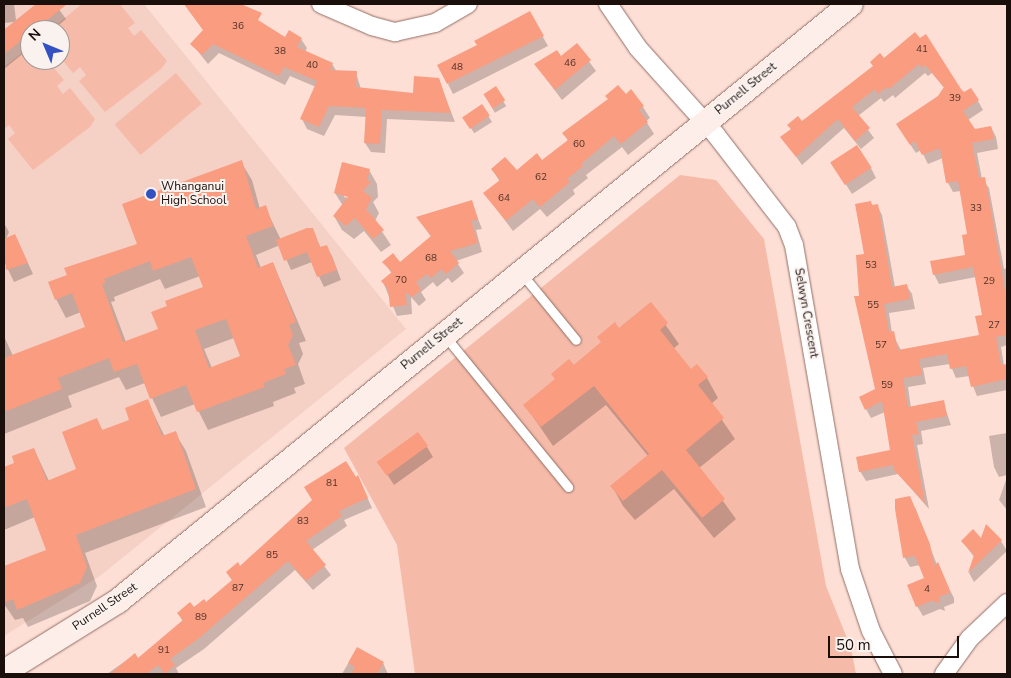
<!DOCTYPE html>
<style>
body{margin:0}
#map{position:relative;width:1011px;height:678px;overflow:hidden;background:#fedfd6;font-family:"Nunito Sans",sans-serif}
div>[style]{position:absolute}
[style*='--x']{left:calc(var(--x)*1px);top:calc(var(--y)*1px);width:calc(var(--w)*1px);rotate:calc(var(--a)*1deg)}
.built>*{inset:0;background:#f5d0c5}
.green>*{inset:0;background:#f6baa8;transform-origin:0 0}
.shadow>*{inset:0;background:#0003;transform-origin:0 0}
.building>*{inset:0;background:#f99c80;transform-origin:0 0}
.roads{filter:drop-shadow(0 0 1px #916f65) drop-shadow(0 0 1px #916f65)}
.service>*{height:9px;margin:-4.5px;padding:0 4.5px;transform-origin:4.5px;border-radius:4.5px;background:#fff}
.minor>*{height:18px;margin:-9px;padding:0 9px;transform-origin:9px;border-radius:9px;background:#fff}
.secondary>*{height:24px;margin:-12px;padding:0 12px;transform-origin:12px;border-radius:12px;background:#fdeee9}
.dots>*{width:14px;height:14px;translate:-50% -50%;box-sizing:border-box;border:2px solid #faf2ef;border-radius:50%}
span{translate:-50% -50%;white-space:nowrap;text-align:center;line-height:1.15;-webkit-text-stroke:4px #faf2ef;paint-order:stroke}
.number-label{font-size:10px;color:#523228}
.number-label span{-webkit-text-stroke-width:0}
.street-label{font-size:12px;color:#1b0f0b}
.poi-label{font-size:12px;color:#1b0f0b}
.left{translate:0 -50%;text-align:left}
.frame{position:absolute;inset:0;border:5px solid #1b0f0b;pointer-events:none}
.north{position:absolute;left:20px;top:20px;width:50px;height:50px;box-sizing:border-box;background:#faf2ef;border:1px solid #a19794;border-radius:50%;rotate:315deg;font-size:14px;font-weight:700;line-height:20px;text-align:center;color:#1b0f0b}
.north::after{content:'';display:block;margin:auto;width:18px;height:22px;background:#3451c2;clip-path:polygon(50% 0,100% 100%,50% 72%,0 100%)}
.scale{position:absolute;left:828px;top:636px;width:131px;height:22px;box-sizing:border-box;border:2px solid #1b0f0b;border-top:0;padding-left:6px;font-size:15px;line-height:18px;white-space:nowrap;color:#1b0f0b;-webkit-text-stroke:4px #faf2ef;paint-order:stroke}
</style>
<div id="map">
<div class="built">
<i style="clip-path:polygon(evenodd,4px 4px,144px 4px,406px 329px,100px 576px,4px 636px,4px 4px,30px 30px,60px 30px,60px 60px,30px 60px,30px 30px)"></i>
</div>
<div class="green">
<i style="clip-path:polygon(82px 4px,120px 4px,135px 23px,128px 28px,134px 36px,141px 30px,167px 61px,161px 69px,105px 112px,79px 81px,86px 75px,80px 67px,73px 73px,60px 57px,60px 30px,50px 30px)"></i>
<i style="clip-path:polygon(27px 49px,30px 60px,47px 60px,64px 80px,57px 86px,63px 94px,70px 88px,95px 119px,90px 127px,33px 170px,8px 139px,15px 133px,9px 125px,4px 129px,4px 67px)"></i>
<i style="left:176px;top:73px;width:40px;height:80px;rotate:50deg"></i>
<i style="clip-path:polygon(680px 175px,716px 180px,764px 239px,826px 586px,851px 648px,856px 674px,415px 674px,397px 545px,344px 448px)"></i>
</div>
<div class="shadow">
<i style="clip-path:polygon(4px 4px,14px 4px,16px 20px,38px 4px,55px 4px,66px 19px,53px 30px,30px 30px,30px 48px,4px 69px,4px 30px,14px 22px,4px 23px)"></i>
<i style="clip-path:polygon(184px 4px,220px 4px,235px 24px,285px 38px,301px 39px,307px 48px,305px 52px,332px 64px,337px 72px,356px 73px,361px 89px,414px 94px,438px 79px,455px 122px,387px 119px,385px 153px,371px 152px,365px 143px,367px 117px,335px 115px,324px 136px,307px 129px,302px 119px,316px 87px,290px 76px,285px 85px,219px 53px,208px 64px,192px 44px,204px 31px)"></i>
<i style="clip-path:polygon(529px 12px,548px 46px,453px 94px,448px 84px,479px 46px)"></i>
<i style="clip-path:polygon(915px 34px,964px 94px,971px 90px,978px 101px,983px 110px,968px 120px,974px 130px,991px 127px,996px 137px,998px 149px,977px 153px,982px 179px,989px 188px,1004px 269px,1007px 268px,1007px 345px,1001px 347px,1004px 366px,1007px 365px,1007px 390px,977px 396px,969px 376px,956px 378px,950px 364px,923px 368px,926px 384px,908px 387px,911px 408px,943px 402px,951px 425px,921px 431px,923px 444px,917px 445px,929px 509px,898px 474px,866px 481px,860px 471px,891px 451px,885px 412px,871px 418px,866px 409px,877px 389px,860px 297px,870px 202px,873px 206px,877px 205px,882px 215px,895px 287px,906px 285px,912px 294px,915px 309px,889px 313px,892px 333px,901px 350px,980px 336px,983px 316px,976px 277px,939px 284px,934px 274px,967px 256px,969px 235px,961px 191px,953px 192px,948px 183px,943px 158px,928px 164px,921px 150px,916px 153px,903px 134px,945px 89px,932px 73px,928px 76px,925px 73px,895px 98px,893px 95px,884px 102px,881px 98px,858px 116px,874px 138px,861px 149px,844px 128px,802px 165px,782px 137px,791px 130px,789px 125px,801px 123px)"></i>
<i style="clip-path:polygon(577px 45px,596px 71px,562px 100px,535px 64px,561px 58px)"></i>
<i style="left:496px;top:88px;width:21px;height:13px;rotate:61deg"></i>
<i style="clip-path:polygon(625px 95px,643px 107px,650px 118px,646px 121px,654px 134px,628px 155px,622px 147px,586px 175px,588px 178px,573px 190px,575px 194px,547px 217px,540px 209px,513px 231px,485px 194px,500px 182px,492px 169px,516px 172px,542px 162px,568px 141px,564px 133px)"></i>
<i style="left:482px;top:106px;width:19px;height:21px;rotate:58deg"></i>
<i style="clip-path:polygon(evenodd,241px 162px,252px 180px,260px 209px,265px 207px,281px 240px,312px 230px,321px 248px,326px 246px,332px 256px,341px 280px,324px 287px,312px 262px,291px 270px,280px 245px,256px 255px,261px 268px,273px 263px,306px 341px,299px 343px,303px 354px,298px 364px,305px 384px,294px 388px,296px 393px,273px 402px,274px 406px,208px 430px,195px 404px,161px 417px,145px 383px,126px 390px,119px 377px,68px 396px,72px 407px,4px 434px,4px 336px,13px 356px,87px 328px,81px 312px,66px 318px,56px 299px,138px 245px,241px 162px,200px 276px,204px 288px,159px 330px,126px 342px,111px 302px,115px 301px,114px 297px,160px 279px,165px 289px,200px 276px,241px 162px,234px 338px,242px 357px,212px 368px,204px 349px,234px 338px)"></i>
<i style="clip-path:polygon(871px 168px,876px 178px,852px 194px,838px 172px)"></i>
<i style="clip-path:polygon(evenodd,369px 170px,377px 184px,378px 197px,373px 202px,379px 213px,375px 221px,391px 245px,381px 252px,364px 231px,354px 239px,342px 230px,334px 216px,343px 206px,335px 193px,369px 170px,344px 194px,354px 199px,344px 197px,344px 194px)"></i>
<i style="clip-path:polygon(471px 201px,482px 229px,476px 230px,482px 252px,456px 261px,464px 273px,452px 283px,448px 278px,437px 287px,433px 282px,421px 292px,426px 300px,419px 306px,411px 297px,412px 314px,397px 316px,383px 282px,392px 274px,384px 262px,400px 264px,432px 238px,417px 217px)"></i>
<i style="clip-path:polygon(4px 223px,9px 232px,6px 239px,15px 235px,33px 274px,14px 282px,4px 261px)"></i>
<i style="clip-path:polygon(650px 303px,679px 344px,673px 349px,691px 370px,707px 378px,718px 398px,711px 404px,735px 439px,699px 468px,736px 519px,714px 538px,674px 489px,635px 520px,623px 506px,612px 486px,648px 456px,606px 405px,553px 446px,525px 405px)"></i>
<i style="clip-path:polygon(147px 400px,165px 437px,175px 433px,186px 451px,206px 507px,85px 553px,97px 586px,90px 601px,28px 627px,23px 618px,15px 620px,4px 604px,4px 567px,48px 550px,35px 517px,4px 530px,4px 469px,16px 464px,34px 449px,49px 481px,77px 470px,97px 420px,103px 431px,131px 421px)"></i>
<i style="clip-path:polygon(1007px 433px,1007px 475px,999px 477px,994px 467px,989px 436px)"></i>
<i style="clip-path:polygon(427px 447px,433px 457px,394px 485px,379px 462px)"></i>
<i style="clip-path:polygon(358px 477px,372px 508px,344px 520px,347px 526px,312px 550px,331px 575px,313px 590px,295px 570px,204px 649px,176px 668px,179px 674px,107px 674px,134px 655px,138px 659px,183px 622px,178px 613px,206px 604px,233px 582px,227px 572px,240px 567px)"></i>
<i style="clip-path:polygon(1007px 477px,1007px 510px,999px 500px)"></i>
<i style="clip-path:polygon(915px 507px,937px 565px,954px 598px,954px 603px,944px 607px,945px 611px,940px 609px,923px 616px,917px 606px,926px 579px,920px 565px,910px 567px,905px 558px)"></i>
<i style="clip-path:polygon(962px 541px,1001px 541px,1007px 551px,974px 582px,969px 573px,975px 558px)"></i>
<i style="clip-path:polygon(357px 648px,383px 663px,388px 674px,342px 674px)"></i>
</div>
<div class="building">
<i style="clip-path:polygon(36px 4px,67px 4px,35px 30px,30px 30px,30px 34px,4px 54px,4px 30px)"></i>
<i style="clip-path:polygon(184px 4px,241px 4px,262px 13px,258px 20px,285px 37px,289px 30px,302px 38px,297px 47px,333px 63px,330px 70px,357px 71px,356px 87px,413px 93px,414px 76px,439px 78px,451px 113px,382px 110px,380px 144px,364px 143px,366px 108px,329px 106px,319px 127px,300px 119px,317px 81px,284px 67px,279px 76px,213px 44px,202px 55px,190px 44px,203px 30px)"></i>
<i style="clip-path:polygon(530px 11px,544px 36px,447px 84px,437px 65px,477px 45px,474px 41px)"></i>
<i style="clip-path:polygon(915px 32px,920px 38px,926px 34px,961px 89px,964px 92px,971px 88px,979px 100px,963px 111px,975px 129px,991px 126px,994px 139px,972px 143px,979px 178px,985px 177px,1007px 302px,1007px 335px,996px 337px,1001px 365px,1007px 364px,1007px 379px,971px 387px,966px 366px,950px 369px,947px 354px,919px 359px,922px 375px,903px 378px,908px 407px,944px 400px,947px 416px,916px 422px,919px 434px,912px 435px,925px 503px,894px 470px,893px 465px,859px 472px,856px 457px,890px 450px,882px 401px,865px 410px,859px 397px,875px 389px,854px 296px,859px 296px,856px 255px,864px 254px,855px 204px,871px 201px,872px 205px,878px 204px,892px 287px,907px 284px,910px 299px,884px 304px,889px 332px,894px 331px,898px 350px,979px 335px,975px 316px,982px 315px,973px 267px,933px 275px,930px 261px,965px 255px,962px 235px,967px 234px,958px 181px,946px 183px,940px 148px,922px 155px,915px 141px,910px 145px,896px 124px,938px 96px,944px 87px,925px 65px,922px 68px,919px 64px,889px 89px,887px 87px,878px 94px,875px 89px,852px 107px,870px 128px,855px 141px,838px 119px,796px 157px,780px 137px,791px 129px,787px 125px,798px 116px,802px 121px,873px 66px,870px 62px,880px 53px,884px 58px)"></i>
<i style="clip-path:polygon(577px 43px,591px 60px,555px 90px,534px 64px,557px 50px,561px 56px)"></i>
<i style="clip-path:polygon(618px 85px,626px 94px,631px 89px,644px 106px,639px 110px,648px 122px,621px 144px,614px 136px,581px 164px,583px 166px,567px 179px,570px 182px,540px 207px,533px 199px,506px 221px,483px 193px,500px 180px,491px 169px,505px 157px,517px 170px,537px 153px,542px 160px,568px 140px,562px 133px,608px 99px,605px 96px)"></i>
<i style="left:496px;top:86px;width:17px;height:15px;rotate:57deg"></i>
<i style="left:482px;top:104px;width:14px;height:24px;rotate:56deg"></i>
<i style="left:857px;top:145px;width:27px;height:32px;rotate:57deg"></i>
<i style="clip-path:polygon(evenodd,242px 160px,256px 209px,266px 205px,273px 226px,246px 236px,258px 268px,273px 262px,296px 322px,289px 325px,293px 335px,288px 345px,296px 365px,284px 369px,286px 374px,263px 383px,265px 387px,197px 412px,186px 385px,150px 399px,137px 364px,114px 372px,109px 358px,58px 378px,62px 389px,4px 412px,4px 358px,85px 327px,72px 293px,55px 300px,48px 282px,67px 275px,64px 268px,137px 244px,122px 204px,242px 160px,191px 257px,203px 287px,165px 301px,167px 306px,151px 312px,158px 329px,123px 342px,102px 284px,106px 283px,104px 279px,150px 261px,153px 271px,191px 257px,242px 160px,226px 319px,240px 356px,209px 368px,195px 330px,226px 319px)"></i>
<i style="clip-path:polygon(342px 162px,370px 169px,367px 180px,371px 182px,363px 191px,372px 198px,366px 209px,384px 230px,373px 239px,355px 218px,346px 226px,333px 216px,348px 197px,334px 193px)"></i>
<i style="clip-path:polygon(472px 200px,478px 219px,471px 221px,478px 243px,450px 251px,459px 263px,446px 274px,441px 269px,431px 278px,427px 274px,416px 282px,421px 290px,412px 297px,405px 292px,407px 305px,390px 307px,388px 289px,381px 281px,392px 272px,382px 262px,393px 253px,400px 262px,431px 236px,416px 217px)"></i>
<i style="clip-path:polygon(307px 228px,313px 228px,320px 247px,327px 245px,337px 270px,317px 277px,307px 252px,284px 261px,276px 240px)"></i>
<i style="clip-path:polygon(15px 234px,28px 263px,6px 270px,4px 239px)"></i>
<i style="clip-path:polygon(651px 302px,668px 323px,660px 330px,691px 369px,697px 364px,708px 377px,698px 385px,724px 418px,686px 450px,725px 499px,702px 518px,662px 470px,623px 501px,610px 486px,649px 454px,594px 386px,541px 427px,523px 405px,555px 379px,551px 374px,569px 359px,574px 365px,601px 342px,597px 337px,615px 322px,619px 328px)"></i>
<i style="clip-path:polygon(148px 399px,162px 436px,176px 431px,196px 489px,76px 535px,87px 567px,80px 583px,17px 610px,13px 599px,4px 603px,4px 566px,46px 550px,27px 499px,4px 508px,4px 467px,14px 463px,12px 456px,34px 448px,47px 481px,76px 469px,62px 432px,97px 418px,102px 430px,129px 420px,125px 408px)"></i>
<i style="left:418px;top:432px;width:17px;height:51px;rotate:54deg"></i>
<i style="clip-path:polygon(346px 461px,356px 477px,358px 475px,368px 498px,339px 511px,342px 516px,306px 541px,326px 565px,306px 581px,288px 561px,198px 639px,170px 659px,175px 665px,165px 674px,158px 665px,146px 674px,110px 674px,135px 653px,138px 658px,183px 620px,177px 613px,190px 602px,194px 607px,204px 599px,206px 602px,232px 580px,226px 572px,238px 562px,240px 566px,312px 500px,304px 487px)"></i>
<i style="clip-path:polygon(910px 496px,930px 544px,934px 566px,938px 562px,949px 588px,949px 593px,939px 597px,940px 602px,935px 603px,934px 600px,916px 607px,907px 585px,924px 578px,915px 556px,903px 558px,895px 509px,895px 499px)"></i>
<i style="clip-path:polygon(986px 524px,1002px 540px,968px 573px,974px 555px,961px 541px,973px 529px,981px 538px)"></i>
<i style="clip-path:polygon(357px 647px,384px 662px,377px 674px,351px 674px,355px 667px,348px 663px)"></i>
</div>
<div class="roads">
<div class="service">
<i style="--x:522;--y:274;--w:85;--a:50.7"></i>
<i style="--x:445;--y:336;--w:195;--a:50.8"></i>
</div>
<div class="minor">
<i style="--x:321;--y:4;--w:56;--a:23.3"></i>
<i style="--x:372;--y:26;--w:24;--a:15"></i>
<i style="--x:395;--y:32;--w:41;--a:-12.7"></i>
<i style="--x:435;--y:23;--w:38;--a:-30"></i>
<i style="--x:608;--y:4;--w:53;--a:55.7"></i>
<i style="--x:638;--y:48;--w:117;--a:48.1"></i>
<i style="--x:716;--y:135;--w:116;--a:52.3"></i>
<i style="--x:787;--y:227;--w:19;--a:69"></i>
<i style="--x:794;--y:245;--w:329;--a:80.2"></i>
<i style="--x:850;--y:569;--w:65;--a:71.3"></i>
<i style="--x:871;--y:631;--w:48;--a:62.9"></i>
<i style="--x:944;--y:674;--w:44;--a:-54.2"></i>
<i style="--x:970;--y:638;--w:51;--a:-43.4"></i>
</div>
<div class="secondary">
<i style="--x:4;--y:672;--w:134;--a:-31.9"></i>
<i style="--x:118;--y:601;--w:945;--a:-39.16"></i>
</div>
</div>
<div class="dots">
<i style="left:151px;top:194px;background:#3451c2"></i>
</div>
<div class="number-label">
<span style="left:238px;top:27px">36</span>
<span style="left:922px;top:50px">41</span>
<span style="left:280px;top:52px">38</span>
<span style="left:570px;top:64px">46</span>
<span style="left:312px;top:66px">40</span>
<span style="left:457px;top:68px">48</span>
<span style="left:955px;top:99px">39</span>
<span style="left:579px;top:145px">60</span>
<span style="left:541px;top:178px">62</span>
<span style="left:504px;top:199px">64</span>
<span style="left:976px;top:209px">33</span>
<span style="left:431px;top:259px">68</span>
<span style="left:871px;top:266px">53</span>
<span style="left:401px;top:281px">70</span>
<span style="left:989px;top:282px">29</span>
<span style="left:873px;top:306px">55</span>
<span style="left:994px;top:326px">27</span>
<span style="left:881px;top:346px">57</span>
<span style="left:887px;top:386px">59</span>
<span style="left:332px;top:484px">81</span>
<span style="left:303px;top:522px">83</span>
<span style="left:272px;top:556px">85</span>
<span style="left:238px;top:589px">87</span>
<span style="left:927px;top:590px">4</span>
<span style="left:201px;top:618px">89</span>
<span style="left:164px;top:651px">91</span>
</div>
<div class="street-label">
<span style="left:746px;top:89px;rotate:-39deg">Purnell Street</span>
<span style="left:806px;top:313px;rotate:80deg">Selwyn Crescent</span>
<span style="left:432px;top:344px;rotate:-39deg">Purnell Street</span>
<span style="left:105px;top:607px;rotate:-34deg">Purnell Street</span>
</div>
<div class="poi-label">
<span class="left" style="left:161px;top:194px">Whanganui<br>High School</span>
</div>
<div class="frame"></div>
<div class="north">N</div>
<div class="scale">50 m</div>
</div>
